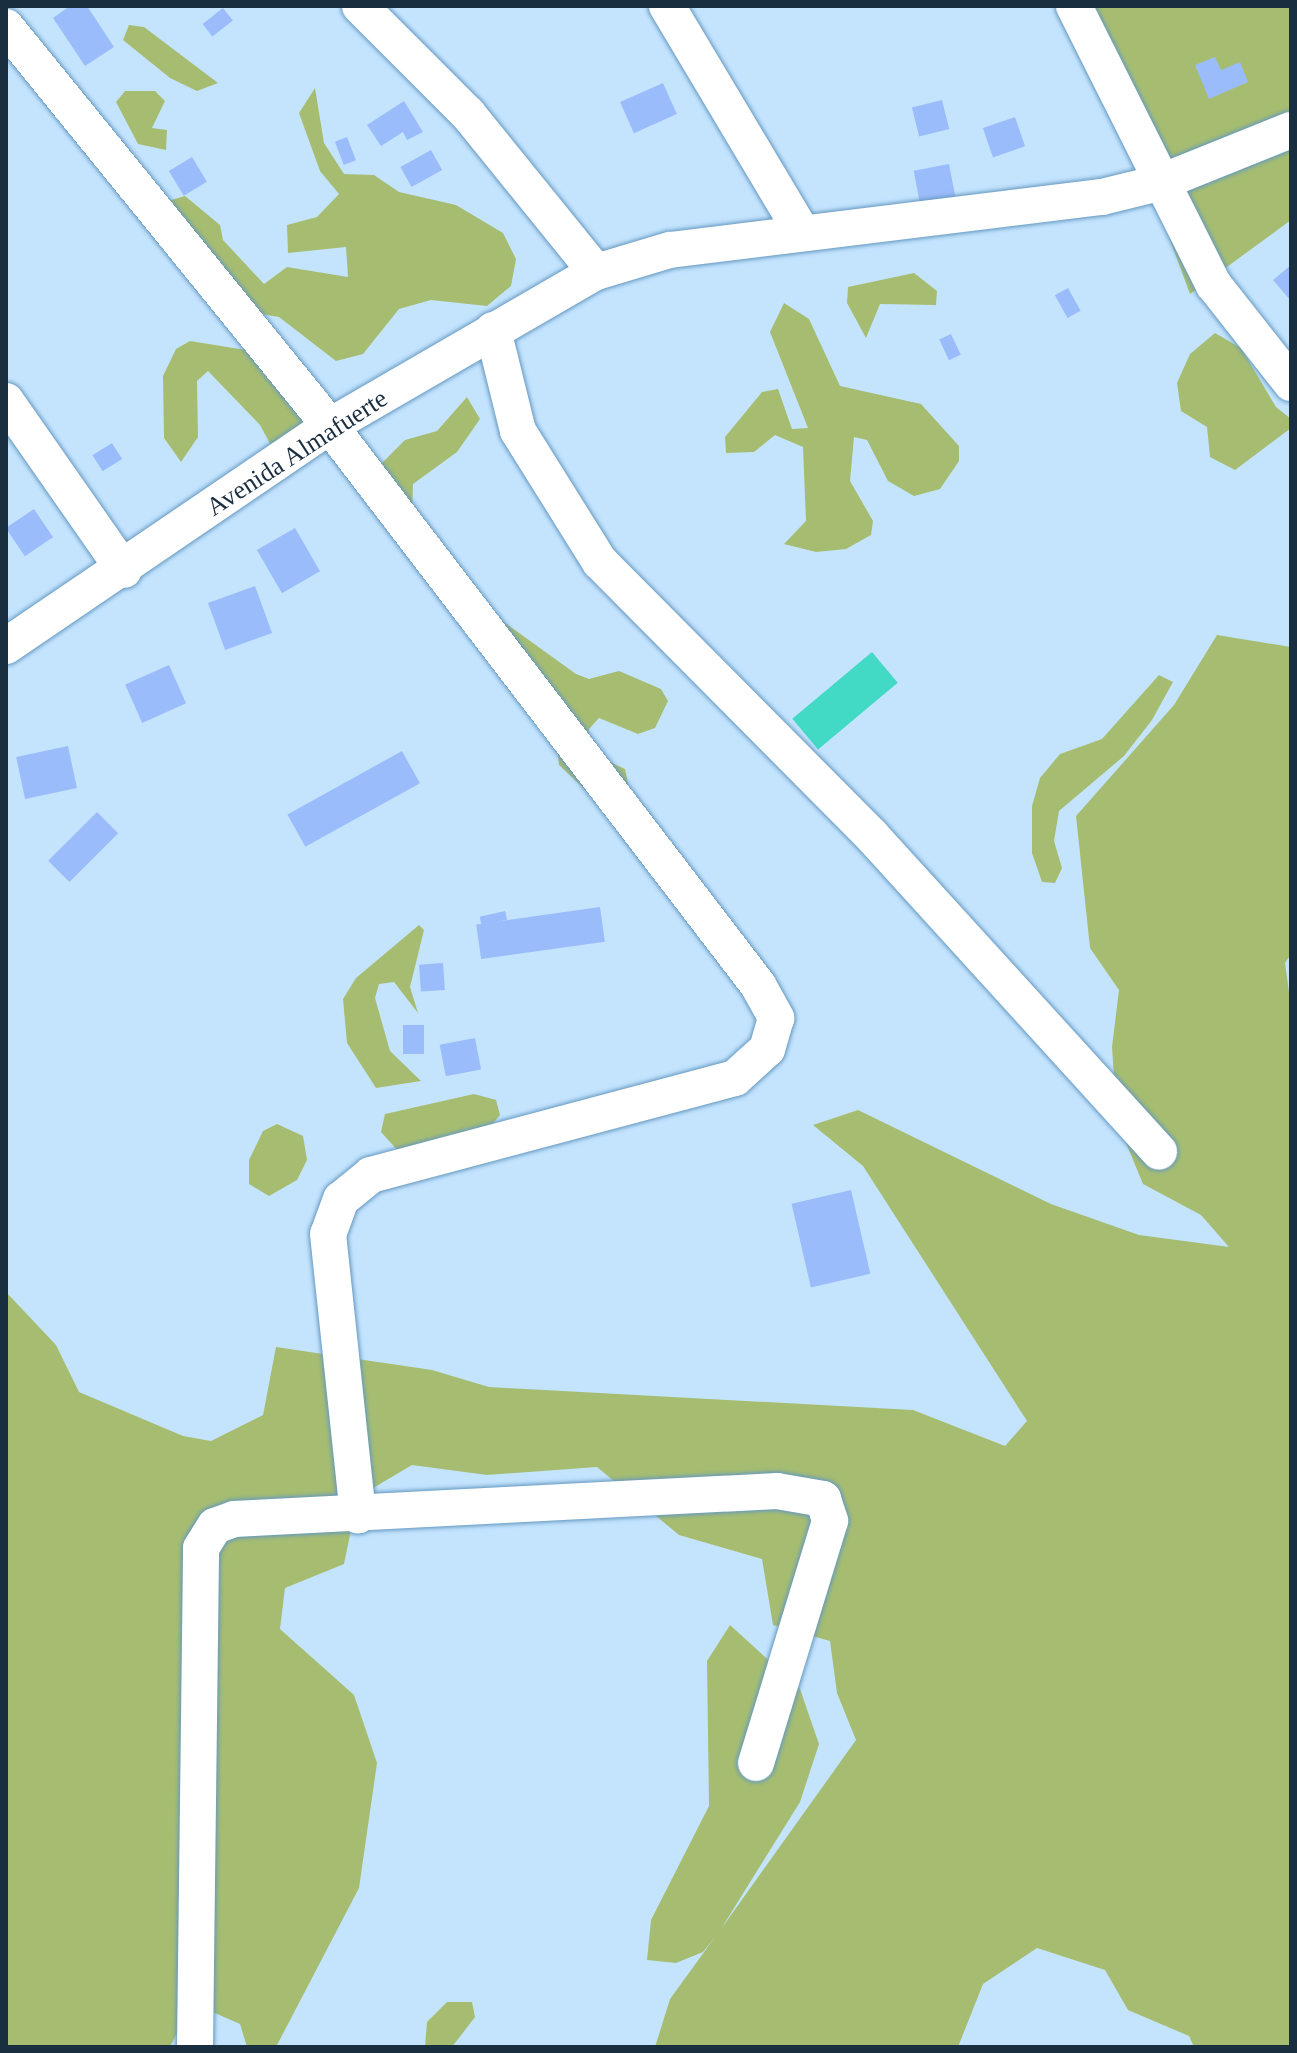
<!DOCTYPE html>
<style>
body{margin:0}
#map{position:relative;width:1297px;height:2053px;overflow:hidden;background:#c4e4fe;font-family:Georgia,serif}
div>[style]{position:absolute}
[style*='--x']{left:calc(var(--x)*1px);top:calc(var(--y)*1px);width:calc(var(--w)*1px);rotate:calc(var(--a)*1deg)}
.green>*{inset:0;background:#a6bd71}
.water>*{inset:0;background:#42d9c5;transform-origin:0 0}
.building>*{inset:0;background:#9bbcfa;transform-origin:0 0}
.roads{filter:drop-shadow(0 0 2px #6498c0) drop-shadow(0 0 2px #6498c0)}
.minor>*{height:36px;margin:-18px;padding:0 18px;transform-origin:18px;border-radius:18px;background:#fff}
span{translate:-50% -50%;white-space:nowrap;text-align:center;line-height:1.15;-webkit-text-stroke:6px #fff;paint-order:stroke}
.street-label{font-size:26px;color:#192e3f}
.frame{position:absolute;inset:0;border:8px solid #192e3f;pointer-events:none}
</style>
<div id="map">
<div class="green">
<i style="clip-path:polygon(1084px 6px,1291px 6px,1291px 220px,1190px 294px)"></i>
<i style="clip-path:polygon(129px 25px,144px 27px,218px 83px,197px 91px,170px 78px,123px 40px)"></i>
<i style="clip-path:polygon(315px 88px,324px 143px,344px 174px,374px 175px,399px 192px,456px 205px,503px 233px,516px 259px,511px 286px,487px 306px,431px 300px,399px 309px,363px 354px,336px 361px,279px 317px,250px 312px,158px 204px,185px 196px,220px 225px,223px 240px,264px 284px,287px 267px,348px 277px,346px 247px,288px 253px,287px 225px,317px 217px,339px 194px,320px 171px,299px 113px)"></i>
<i style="clip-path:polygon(125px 91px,155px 91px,165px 101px,152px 128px,167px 130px,166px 150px,138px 144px,116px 102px)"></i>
<i style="clip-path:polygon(914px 273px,937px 291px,936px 305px,880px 304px,866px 338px,847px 303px,848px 287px)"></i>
<i style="clip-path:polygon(784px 303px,809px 319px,840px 386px,921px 404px,959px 446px,959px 461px,940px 489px,914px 496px,888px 481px,867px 440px,854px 437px,850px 481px,873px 521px,871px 535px,846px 549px,816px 552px,784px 544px,806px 521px,803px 447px,775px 435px,754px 452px,726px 453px,725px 437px,762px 392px,778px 389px,792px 429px,808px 428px,770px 332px)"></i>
<i style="clip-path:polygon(1215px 333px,1241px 348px,1276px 407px,1291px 419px,1291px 428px,1235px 470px,1210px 457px,1207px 427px,1181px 411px,1177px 383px,1190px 354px)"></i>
<i style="clip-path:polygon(190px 341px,246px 350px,312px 422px,274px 451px,260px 425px,208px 371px,197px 381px,198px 437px,181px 462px,164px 438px,163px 376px,176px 349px)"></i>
<i style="clip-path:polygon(467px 397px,480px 419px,457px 452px,413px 484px,412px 514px,378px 467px,405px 440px,437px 431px)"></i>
<i style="clip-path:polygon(501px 620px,576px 674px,589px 679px,619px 671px,661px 689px,668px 701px,655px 728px,638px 734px,599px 718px,589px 729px,588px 743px,599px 757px,625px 769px,628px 783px,619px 798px,591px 795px,559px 765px,556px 735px,477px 648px,475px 634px)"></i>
<i style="clip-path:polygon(1217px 635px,1291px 647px,1291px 954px,1285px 963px,1291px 1006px,1291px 2047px,1194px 2047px,1189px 2036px,1128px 2010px,1105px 1970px,1037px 1948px,983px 1984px,958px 2047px,655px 2047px,670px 1999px,715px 1937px,703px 1952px,676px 1963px,647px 1960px,651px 1920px,709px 1806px,707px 1661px,730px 1625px,800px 1689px,819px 1744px,800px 1802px,721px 1929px,856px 1740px,837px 1693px,830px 1641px,773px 1625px,762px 1559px,679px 1535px,597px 1467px,487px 1475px,412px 1465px,358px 1497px,344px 1564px,285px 1588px,280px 1629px,354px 1695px,377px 1763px,359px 1888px,276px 2047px,247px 2047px,240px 2024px,192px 2003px,170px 2047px,6px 2047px,6px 1292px,56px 1345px,79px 1392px,183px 1436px,211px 1441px,263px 1415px,276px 1347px,432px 1370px,489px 1387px,913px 1410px,1005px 1446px,1027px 1421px,863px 1166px,813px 1125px,858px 1110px,1051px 1204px,1139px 1235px,1229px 1247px,1201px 1215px,1143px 1184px,1117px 1121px,1112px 1047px,1119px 990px,1090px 948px,1076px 816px,1174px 705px)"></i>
<i style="clip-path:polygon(1159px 675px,1173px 682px,1152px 720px,1124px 756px,1059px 811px,1054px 841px,1062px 868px,1055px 883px,1042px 882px,1032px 853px,1032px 806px,1040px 778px,1060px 754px,1102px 739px)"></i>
<i style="clip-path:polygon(419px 925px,424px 930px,410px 987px,418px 1013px,394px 982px,379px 984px,375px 998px,390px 1051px,421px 1081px,376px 1088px,347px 1043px,343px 999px,356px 978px)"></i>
<i style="clip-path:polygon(474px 1094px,496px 1100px,500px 1115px,490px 1127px,400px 1153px,381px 1132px,385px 1114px)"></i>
<i style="clip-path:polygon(277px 1124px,303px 1136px,307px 1160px,297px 1180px,269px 1196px,249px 1184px,249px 1160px,263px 1131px)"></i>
<i style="clip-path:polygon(447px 2002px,472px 2002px,475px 2017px,452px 2047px,425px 2047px,427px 2022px)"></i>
</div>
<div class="water">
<i style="left:872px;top:652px;width:40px;height:104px;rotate:50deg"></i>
</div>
<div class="building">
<i style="clip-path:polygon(70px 6px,87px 6px,114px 47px,85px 66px,53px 18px)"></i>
<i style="left:223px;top:8px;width:16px;height:26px;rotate:52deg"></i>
<i style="clip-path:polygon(1215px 57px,1221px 70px,1240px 62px,1248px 82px,1209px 99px,1195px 65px)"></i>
<i style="left:663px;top:83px;width:34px;height:47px;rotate:66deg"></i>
<i style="left:942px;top:100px;width:30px;height:31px;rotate:76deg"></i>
<i style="clip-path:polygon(404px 101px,423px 132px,407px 140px,403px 132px,381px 146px,367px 125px)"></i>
<i style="left:1015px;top:117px;width:31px;height:34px;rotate:71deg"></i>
<i style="left:347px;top:137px;width:25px;height:13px;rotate:69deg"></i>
<i style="left:431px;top:150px;width:23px;height:35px;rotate:61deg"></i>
<i style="left:192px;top:157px;width:29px;height:27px;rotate:59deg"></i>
<i style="left:949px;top:164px;width:38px;height:36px;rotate:79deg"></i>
<i style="clip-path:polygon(1291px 265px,1291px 301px,1273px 280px)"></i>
<i style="left:1068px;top:288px;width:26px;height:15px;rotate:61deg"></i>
<i style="left:951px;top:334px;width:23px;height:13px;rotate:65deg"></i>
<i style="left:112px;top:443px;width:19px;height:23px;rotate:58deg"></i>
<i style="left:34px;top:509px;width:34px;height:34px;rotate:56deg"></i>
<i style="left:295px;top:528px;width:50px;height:44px;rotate:60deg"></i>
<i style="left:255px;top:586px;width:50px;height:50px;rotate:70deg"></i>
<i style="left:169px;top:665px;width:42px;height:48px;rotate:66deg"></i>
<i style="left:68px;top:746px;width:43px;height:53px;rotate:78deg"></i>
<i style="left:402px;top:751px;width:37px;height:131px;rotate:61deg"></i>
<i style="left:97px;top:812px;width:30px;height:69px;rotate:45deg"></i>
<i style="left:600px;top:907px;width:35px;height:125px;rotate:82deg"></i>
<i style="left:505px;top:911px;width:9px;height:26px;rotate:77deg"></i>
<i style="left:443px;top:963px;width:27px;height:24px;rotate:86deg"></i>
<i style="left:403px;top:1025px;width:21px;height:29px"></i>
<i style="left:475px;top:1038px;width:32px;height:36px;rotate:79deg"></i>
<i style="left:851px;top:1190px;width:86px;height:61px;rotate:77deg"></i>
</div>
<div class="roads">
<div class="minor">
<i style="--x:360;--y:6;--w:153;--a:45"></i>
<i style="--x:468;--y:114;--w:203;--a:51"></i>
<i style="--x:667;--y:6;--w:262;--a:59.2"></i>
<i style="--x:1074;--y:6;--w:312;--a:63.4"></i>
<i style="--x:1214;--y:285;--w:125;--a:51.8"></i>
<i style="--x:6;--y:27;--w:514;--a:50.92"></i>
<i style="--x:330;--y:426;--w:704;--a:52.56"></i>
<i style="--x:758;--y:985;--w:38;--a:61"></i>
<i style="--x:776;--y:1018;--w:32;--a:106"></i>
<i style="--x:767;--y:1049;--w:43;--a:137.8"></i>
<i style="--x:735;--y:1078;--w:377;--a:165.1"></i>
<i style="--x:371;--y:1175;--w:38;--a:141"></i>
<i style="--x:341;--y:1199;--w:37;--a:110"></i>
<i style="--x:328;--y:1234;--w:283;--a:83.9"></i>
<i style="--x:493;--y:330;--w:104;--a:76.1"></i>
<i style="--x:518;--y:431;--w:155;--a:58"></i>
<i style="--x:600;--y:562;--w:385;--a:45.2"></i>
<i style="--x:871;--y:835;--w:428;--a:47.7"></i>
<i style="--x:6;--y:401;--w:206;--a:55.1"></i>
<i style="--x:6;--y:646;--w:392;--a:-34.2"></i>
<i style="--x:330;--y:426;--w:307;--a:-30.1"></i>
<i style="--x:596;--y:272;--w:77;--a:-16.6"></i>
<i style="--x:670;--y:250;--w:435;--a:-7"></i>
<i style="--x:1102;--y:197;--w:59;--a:-13.8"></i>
<i style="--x:1159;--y:183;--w:142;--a:-21.9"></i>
<i style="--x:195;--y:2047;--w:499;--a:-89.3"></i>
<i style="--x:201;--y:1548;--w:26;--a:-58"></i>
<i style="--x:215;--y:1526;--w:20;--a:-20"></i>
<i style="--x:234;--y:1519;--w:544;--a:-2.95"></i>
<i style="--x:777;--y:1491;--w:47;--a:9.9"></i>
<i style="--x:823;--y:1499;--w:23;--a:72"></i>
<i style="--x:830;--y:1521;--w:253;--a:107"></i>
</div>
</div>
<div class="street-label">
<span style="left:297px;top:453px;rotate:-33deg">Avenida Almafuerte</span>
</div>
<div class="frame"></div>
</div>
